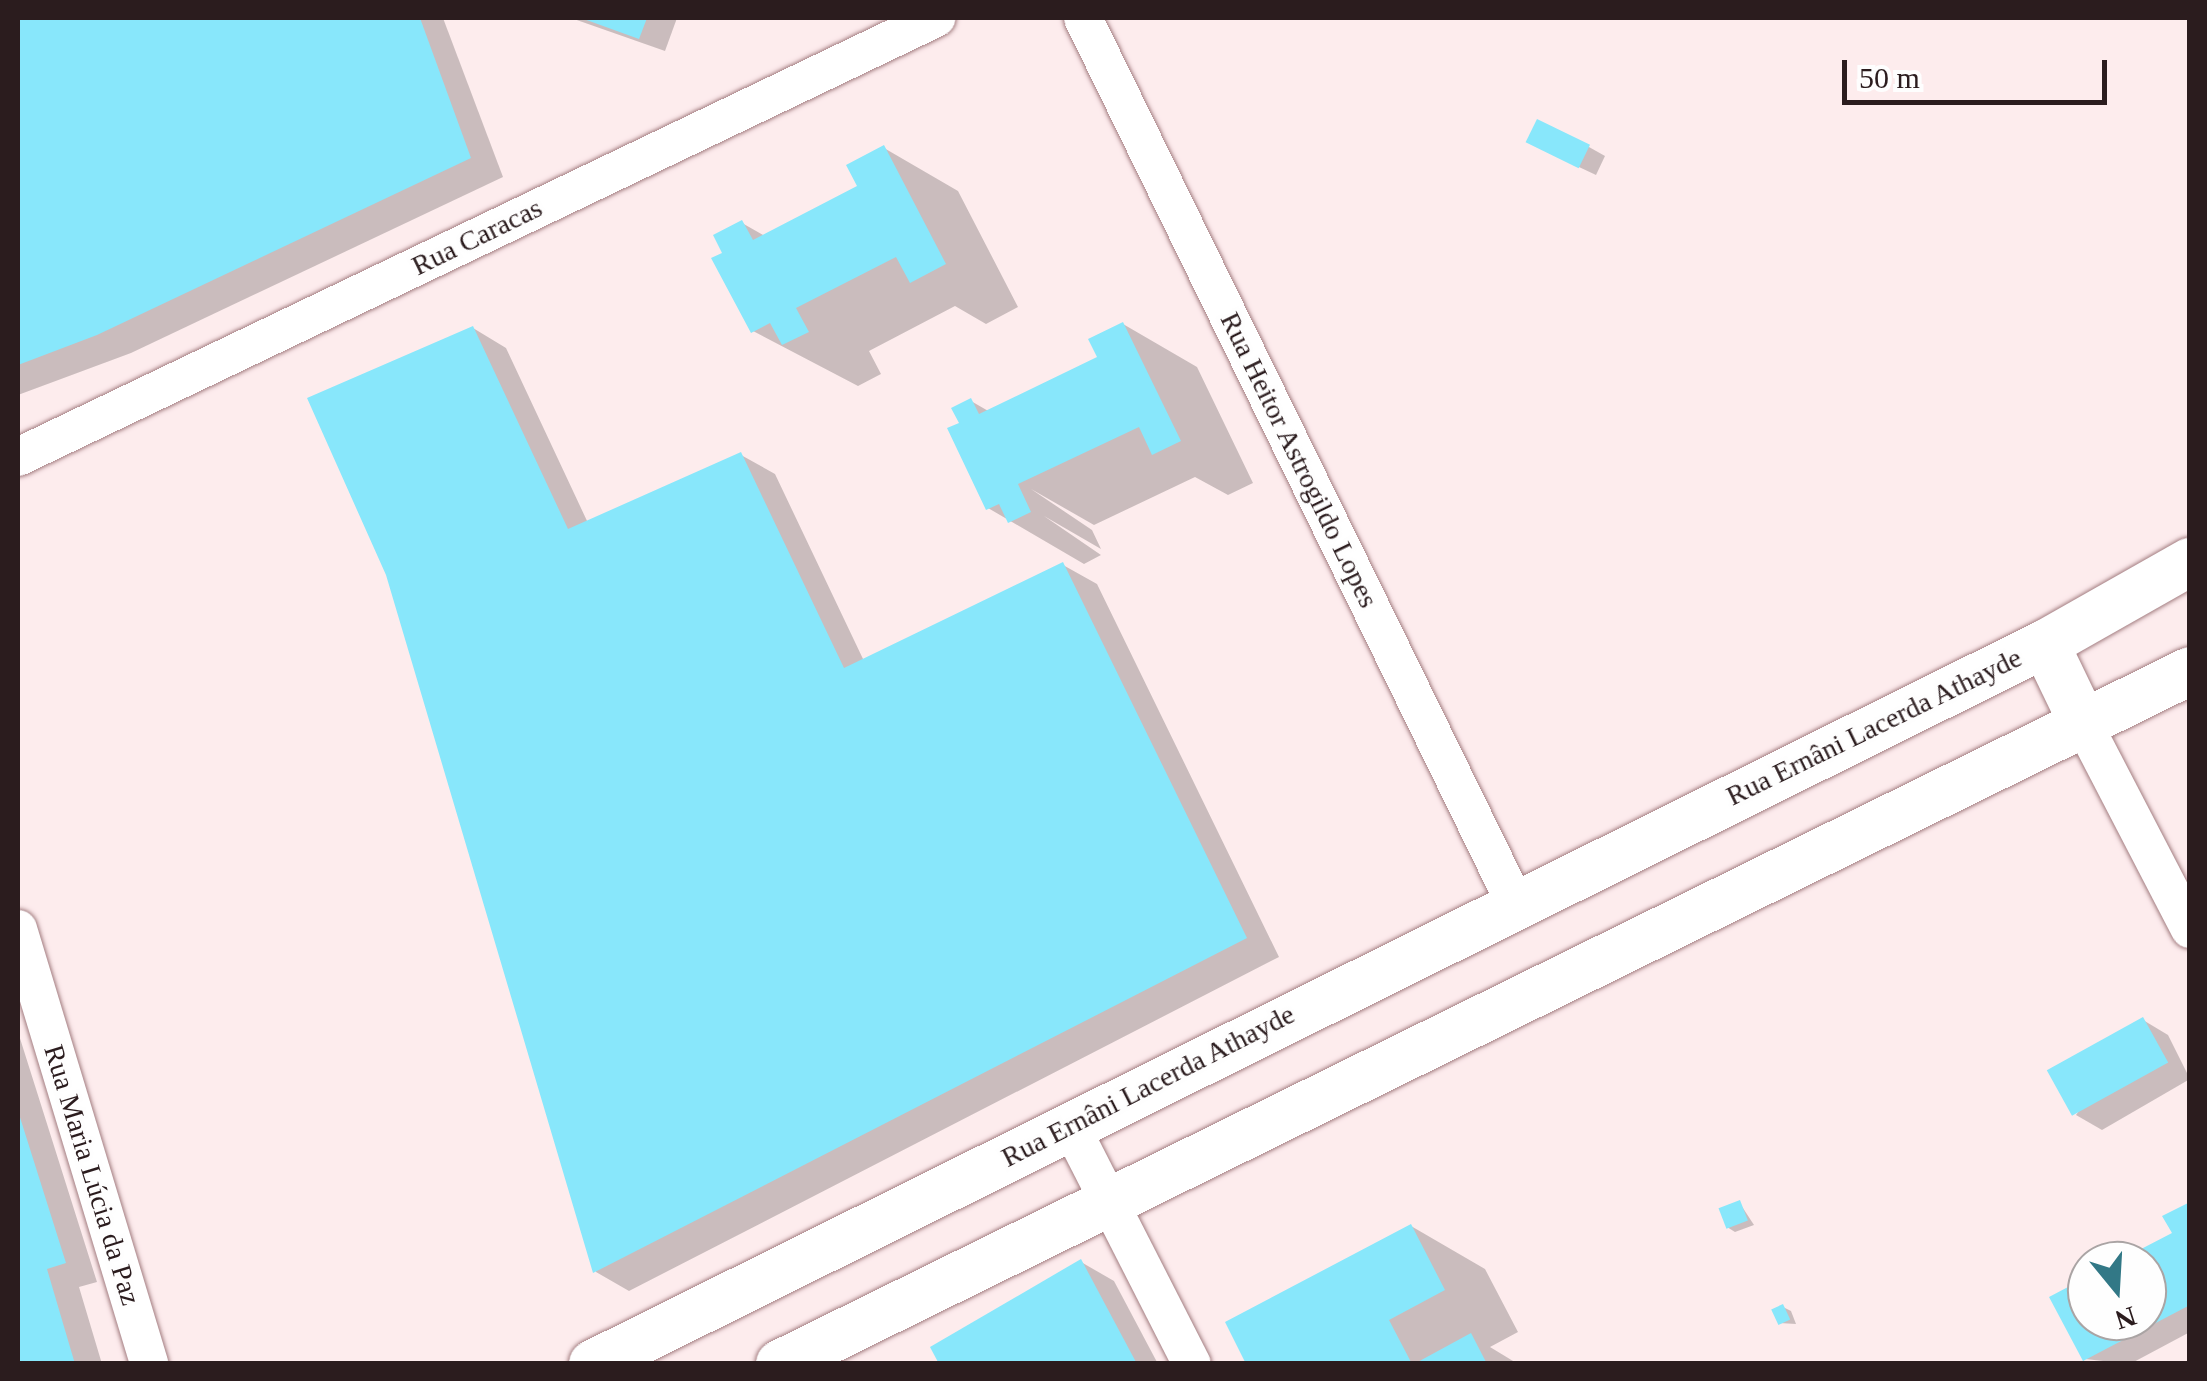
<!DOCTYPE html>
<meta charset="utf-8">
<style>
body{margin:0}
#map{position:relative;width:2207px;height:1381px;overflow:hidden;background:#fdeced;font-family:"Times New Roman",serif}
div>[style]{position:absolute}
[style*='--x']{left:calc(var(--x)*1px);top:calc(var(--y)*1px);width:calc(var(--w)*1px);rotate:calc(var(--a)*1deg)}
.shadow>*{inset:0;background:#0003}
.building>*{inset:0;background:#88e7fb;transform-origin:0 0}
.roads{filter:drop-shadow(0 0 2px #a37d81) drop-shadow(0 0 2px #a37d81)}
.minor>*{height:38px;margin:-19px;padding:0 19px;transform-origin:19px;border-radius:19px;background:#fff}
.tertiary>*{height:48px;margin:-24px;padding:0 24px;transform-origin:24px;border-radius:24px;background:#fff}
span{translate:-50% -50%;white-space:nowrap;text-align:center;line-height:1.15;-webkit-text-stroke:8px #fefefe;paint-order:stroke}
.street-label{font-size:28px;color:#2b1c1e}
.frame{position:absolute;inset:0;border:20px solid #2b1c1e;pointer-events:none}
.north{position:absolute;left:2067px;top:1241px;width:100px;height:100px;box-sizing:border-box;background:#fefefe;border:2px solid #aaa4a4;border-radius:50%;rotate:162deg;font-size:28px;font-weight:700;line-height:40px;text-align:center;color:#2b1c1e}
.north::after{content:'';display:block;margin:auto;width:35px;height:45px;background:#327886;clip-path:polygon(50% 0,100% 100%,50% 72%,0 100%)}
.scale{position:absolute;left:1842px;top:60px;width:265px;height:45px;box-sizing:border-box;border:5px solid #2b1c1e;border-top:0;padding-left:12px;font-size:30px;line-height:35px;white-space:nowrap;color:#2b1c1e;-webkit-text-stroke:8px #fefefe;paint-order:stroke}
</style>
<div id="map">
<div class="shadow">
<i style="clip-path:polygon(18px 18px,443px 18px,503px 177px,131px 353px,18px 395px)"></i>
<i style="clip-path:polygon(571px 18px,677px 18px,665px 51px)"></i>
<i style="clip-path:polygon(1589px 147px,1605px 156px,1596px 175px,1545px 151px)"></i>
<i style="clip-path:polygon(884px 148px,958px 191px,1018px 307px,986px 324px,955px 306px,869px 351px,881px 374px,858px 386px,753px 331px,726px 254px,742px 223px,765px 236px,860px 187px)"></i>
<i style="clip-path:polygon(1123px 324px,1197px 367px,1253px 483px,1228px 495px,1195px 477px,1094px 525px,1031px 489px,1092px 530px,1101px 549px,1044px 516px,1101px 555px,1084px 564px,988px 508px,962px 424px,971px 401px,990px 412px,1100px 358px)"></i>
<i style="clip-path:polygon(473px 328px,506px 348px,588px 523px,741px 455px,775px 474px,864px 661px,1063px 565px,1097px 584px,1279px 957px,629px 1291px,596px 1272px)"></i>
<i style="clip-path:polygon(2143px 1020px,2168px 1035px,2190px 1079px,2102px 1130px,2076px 1115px)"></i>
<i style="clip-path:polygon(18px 1032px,97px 1282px,79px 1287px,102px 1364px,18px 1364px)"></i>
<i style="clip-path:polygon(1739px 1202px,1754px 1225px,1735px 1232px,1727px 1227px)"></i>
<i style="clip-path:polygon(2190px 1205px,2190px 1332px,2130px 1364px,2085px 1359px,2087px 1280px,2087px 1321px,2147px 1321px,2147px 1261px,2124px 1261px,2175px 1234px)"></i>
<i style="clip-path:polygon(1411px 1226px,1485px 1269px,1518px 1332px,1490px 1347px,1518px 1364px,1249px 1364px)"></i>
<i style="clip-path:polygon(1081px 1262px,1114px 1281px,1158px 1364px,942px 1364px)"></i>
<i style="clip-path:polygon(1783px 1307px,1791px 1311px,1796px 1324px,1779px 1323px)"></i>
</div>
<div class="building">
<i style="clip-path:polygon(18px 18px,420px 18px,471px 158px,97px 335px,18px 365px)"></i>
<i style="clip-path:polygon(581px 18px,647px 18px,639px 39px)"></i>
<i style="left:1537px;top:119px;width:59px;height:26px;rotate:26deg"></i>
<i style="clip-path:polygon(884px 145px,946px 264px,910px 283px,896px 257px,796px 308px,809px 332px,782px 345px,770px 323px,751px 333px,711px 258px,722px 253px,713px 235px,742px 220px,753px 240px,857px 186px,846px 165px)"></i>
<i style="clip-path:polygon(1123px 322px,1181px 441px,1152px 455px,1139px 427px,1018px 484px,1031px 512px,1008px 523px,999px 504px,986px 510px,947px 428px,959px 423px,951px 408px,971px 398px,979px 414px,1097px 357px,1088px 339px)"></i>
<i style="clip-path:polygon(473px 326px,568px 529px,741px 452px,844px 668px,1063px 562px,1247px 938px,593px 1273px,386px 575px,307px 398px)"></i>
<i style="left:2143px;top:1017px;width:52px;height:110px;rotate:61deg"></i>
<i style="clip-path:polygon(18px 1111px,66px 1263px,47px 1269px,75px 1364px,18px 1364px)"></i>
<i style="left:1740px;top:1200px;width:22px;height:23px;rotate:69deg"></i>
<i style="clip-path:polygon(2190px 1202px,2190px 1305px,2083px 1361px,2049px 1297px,2087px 1277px,2087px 1321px,2147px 1321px,2147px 1261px,2118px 1261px,2172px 1233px,2162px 1216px)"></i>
<i style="clip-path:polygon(1411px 1224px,1445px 1290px,1389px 1320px,1412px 1364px,1246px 1364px,1225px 1322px)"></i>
<i style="clip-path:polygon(1081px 1259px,1137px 1364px,939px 1364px,930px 1347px)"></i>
<i style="left:1783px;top:1304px;width:17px;height:13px;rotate:65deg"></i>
<i style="clip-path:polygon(1471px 1333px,1487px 1364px,1414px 1364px)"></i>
</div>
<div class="roads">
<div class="minor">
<i style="--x:1083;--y:18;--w:985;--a:63.98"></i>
<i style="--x:18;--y:457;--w:1018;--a:-25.56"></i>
<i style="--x:2083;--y:723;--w:232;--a:62.6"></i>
<i style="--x:18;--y:929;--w:454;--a:73.2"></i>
<i style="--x:1070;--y:1125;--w:268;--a:63"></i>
</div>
<div class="tertiary">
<i style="--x:2045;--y:644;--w:88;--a:64.3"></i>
<i style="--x:593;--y:1364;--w:1621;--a:-26.38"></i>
<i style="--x:2045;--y:644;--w:167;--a:-29.5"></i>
<i style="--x:780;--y:1364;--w:1571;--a:-26.17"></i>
</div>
</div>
<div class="street-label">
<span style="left:477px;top:237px;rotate:-26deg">Rua Caracas</span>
<span style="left:1299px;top:460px;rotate:64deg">Rua Heitor Astrogildo Lopes</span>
<span style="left:1874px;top:727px;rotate:-26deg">Rua Ernâni Lacerda Athayde</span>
<span style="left:1148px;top:1086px;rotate:-27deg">Rua Ernâni Lacerda Athayde</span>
<span style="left:92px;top:1175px;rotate:73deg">Rua Maria Lúcia da Paz</span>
</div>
<div class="frame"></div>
<div class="north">N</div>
<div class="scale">50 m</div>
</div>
